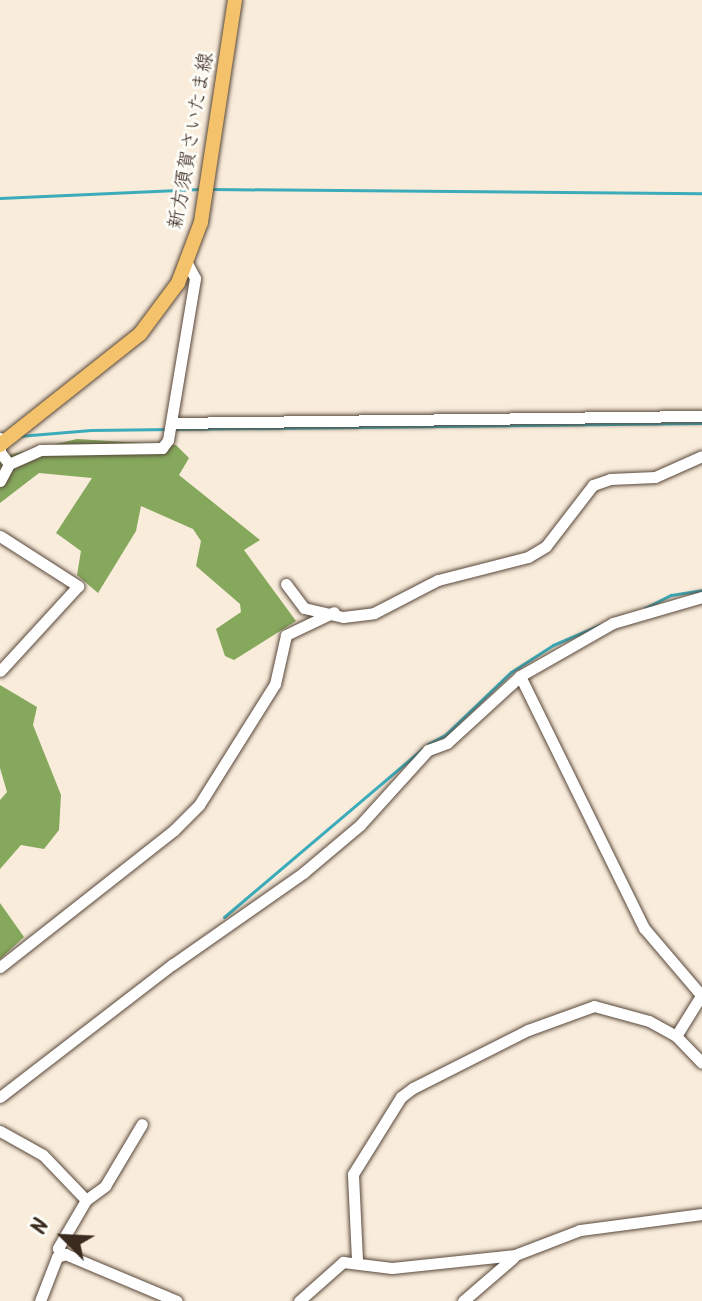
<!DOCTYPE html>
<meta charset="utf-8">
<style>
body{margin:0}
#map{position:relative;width:702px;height:1301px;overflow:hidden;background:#f9ecdb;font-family:Kalam,"Klee One",sans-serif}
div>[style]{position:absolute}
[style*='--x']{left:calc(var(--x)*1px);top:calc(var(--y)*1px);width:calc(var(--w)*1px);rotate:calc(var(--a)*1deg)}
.forest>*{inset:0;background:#85a85c}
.stream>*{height:3px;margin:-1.5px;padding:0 1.5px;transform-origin:1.5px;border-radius:1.5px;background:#3cacba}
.roads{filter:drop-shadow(0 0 2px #58473a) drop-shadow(0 0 2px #58473a)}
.minor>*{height:11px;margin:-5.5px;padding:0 5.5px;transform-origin:5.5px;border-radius:5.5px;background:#fff}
.major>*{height:14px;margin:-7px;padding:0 7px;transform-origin:7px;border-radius:7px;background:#f3c26a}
span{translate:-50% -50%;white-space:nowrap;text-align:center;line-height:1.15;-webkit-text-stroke:6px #fdfcf7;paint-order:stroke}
.street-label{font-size:20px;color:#3b2a1e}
.north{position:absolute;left:24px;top:1197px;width:80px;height:80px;-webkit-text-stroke:6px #fdfcf7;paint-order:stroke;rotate:294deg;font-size:22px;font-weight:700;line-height:32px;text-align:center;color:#3b2a1e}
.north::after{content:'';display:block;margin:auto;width:28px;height:36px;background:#3b2a1e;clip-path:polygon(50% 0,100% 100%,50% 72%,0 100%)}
</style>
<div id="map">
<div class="forest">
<i style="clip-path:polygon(77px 439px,176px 445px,189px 458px,179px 475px,260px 540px,244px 550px,296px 621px,234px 660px,225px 656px,216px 629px,241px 612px,240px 604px,196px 566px,201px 541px,193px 529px,141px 506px,136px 531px,98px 593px,77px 575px,81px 551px,56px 533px,92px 478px,39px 473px,0 503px,0 457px)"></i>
<i style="clip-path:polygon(0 685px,37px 707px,33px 725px,61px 795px,59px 830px,44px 849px,21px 845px,0 869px,0 800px,7px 792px,0 768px)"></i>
<i style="clip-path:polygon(0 903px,24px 937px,0 959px)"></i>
</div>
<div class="stream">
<i style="--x:212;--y:189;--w:490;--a:0.5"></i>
<i style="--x:0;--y:198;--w:200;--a:-2.6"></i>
<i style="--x:19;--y:436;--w:72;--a:-4.8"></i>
<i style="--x:91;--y:430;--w:611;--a:-0.66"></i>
<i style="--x:645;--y:608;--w:29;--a:-27"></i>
<i style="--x:671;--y:595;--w:31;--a:-9"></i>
<i style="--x:428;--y:744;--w:19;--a:-28"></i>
<i style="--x:445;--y:735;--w:91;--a:-43.7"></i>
<i style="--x:511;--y:672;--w:50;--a:-32.7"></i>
<i style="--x:553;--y:645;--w:51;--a:-23.1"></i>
<i style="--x:224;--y:917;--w:260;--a:-40.3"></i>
</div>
<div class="roads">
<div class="minor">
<i style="--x:171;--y:423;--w:531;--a:-0.76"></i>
<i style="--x:9;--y:464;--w:34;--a:-24"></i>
<i style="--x:40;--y:450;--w:122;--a:-0.9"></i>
<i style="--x:162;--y:448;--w:10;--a:-53"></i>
<i style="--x:168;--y:440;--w:164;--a:-80.5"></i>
<i style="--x:195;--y:278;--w:17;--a:-118"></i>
<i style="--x:0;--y:481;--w:19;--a:-62"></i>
<i style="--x:9;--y:464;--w:15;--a:-127"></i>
<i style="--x:0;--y:452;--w:14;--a:-90"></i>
<i style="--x:0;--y:536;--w:93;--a:32.7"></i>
<i style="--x:78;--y:586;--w:115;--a:132.5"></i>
<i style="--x:286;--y:584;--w:30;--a:53"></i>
<i style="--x:304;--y:608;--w:40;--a:13"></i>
<i style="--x:343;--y:617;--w:31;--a:-7"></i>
<i style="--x:374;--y:613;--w:72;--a:-27.3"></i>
<i style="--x:438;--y:580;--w:93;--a:-14.3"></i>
<i style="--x:528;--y:557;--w:21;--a:-31"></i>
<i style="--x:546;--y:546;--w:77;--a:-52.4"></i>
<i style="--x:593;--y:485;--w:18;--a:-19"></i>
<i style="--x:610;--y:479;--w:45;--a:-2.5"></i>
<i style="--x:655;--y:477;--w:51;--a:-24.1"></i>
<i style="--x:520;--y:676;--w:281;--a:63.8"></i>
<i style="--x:644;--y:928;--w:88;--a:49.6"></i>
<i style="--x:0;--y:967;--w:221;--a:-38.2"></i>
<i style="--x:174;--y:830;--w:35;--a:-45"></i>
<i style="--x:199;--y:805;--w:143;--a:-57.9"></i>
<i style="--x:275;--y:684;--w:50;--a:-77.3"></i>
<i style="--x:286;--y:635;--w:53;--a:-25.6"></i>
<i style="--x:676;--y:1036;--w:49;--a:-58.2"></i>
<i style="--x:0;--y:1097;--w:218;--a:-37.6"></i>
<i style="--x:173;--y:964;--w:159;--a:-35"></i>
<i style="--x:303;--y:873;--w:75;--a:-40.1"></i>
<i style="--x:360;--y:825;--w:101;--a:-47.8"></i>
<i style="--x:428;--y:750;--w:20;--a:-20"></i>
<i style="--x:447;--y:743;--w:99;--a:-42.5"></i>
<i style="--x:520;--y:676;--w:107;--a:-29.7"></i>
<i style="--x:613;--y:623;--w:93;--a:-16.3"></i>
<i style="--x:0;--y:1131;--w:49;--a:29.2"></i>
<i style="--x:43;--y:1155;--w:62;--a:46.3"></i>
<i style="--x:86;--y:1200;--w:56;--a:120.3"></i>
<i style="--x:58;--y:1248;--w:8;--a:60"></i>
<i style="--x:86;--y:1200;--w:24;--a:-36"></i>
<i style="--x:105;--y:1186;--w:72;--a:-59.2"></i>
<i style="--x:357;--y:1260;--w:86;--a:-92.7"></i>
<i style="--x:353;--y:1174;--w:91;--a:-58.1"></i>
<i style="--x:401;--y:1097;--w:15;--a:-37"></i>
<i style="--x:413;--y:1088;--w:129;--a:-26.8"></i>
<i style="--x:528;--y:1030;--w:70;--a:-20"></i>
<i style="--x:594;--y:1006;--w:57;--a:15.3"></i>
<i style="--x:649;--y:1021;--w:31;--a:29"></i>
<i style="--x:676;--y:1036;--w:37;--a:46"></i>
<i style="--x:40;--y:1301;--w:47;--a:-68.9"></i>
<i style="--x:57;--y:1257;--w:9;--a:-21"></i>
<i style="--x:65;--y:1254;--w:121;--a:22.8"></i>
<i style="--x:299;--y:1301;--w:59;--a:-41.6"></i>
<i style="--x:343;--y:1262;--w:49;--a:7"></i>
<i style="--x:392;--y:1268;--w:124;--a:-6"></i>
<i style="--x:515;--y:1255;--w:70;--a:-21"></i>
<i style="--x:580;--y:1230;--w:123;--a:-7.5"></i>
<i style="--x:463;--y:1301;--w:67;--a:-40.8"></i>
</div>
<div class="major">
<i style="--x:0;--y:445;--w:179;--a:-38.4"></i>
<i style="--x:140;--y:334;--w:64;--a:-53.3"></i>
<i style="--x:178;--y:283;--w:65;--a:-69.3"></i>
<i style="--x:201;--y:222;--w:225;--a:-81.3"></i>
</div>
</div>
<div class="street-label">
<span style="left:192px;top:141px;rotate:-80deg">新方須賀さいたま線</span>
</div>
<div class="north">N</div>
</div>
